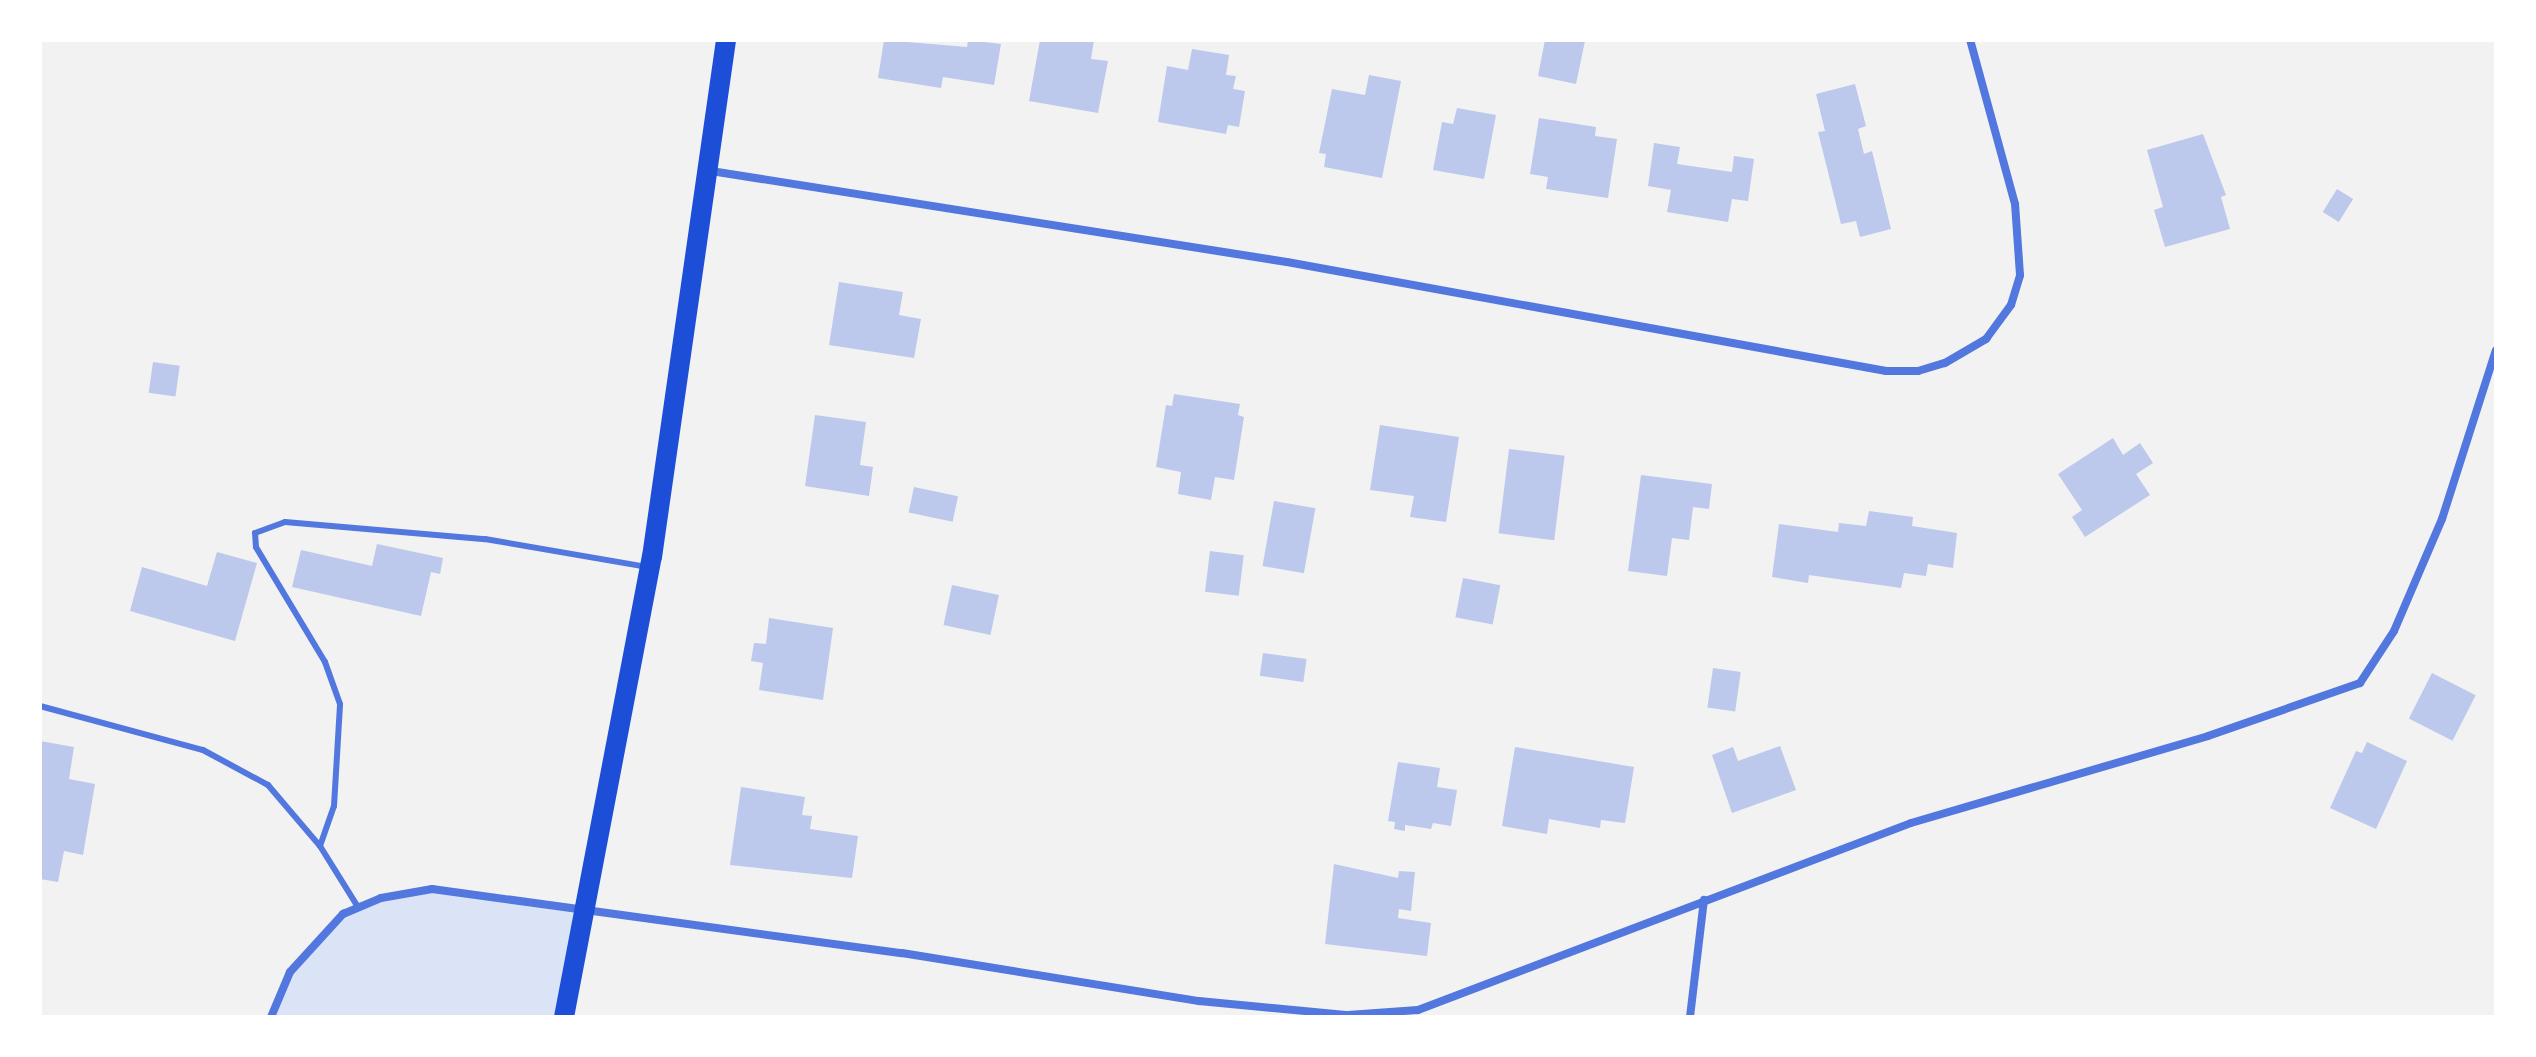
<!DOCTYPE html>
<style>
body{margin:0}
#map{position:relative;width:2536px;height:1057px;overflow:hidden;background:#f2f2f2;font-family:"Work Sans",sans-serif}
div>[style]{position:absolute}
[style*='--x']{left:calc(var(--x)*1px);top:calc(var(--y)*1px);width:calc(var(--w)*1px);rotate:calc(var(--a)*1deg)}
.green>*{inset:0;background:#dbe4f7}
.building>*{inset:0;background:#bdc9ec;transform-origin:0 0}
.service>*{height:6px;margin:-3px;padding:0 3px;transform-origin:3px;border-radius:3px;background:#5277de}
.minor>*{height:8px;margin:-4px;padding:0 4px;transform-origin:4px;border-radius:4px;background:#5277de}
.primary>*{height:20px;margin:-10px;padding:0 10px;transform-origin:10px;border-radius:10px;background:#1d4ed8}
span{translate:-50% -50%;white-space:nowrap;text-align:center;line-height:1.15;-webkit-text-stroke:8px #fff;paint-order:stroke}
.frame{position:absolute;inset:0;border:42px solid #fff;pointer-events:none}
</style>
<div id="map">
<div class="green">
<i style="clip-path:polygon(432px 889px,586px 912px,564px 1017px,271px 1017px,290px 972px,343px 914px,381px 898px)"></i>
</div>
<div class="building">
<i style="clip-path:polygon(884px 40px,967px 47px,968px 40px,1001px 44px,994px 85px,943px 77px,941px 88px,878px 78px)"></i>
<i style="clip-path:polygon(1040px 40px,1094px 40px,1091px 59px,1108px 61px,1098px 113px,1029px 101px)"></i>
<i style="clip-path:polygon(1545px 40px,1585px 41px,1576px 84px,1538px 76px)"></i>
<i style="clip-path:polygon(1192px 49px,1229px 55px,1226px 75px,1236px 76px,1233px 89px,1245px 91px,1239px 127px,1228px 125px,1226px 134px,1158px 122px,1167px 66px,1188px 70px)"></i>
<i style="clip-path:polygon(1369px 75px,1401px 81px,1382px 178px,1324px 167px,1326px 154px,1319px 153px,1332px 89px,1365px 95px)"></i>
<i style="clip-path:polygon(1855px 84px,1866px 126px,1858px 129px,1864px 154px,1872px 151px,1891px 229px,1860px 237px,1856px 221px,1841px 224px,1818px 132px,1825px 131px,1816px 94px)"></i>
<i style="clip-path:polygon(1457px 108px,1496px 115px,1484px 179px,1433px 170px,1442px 122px,1453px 124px)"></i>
<i style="clip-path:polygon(1539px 118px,1596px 127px,1595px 136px,1617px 139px,1608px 198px,1546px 189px,1548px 177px,1530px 174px)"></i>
<i style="clip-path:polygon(2203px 134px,2226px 195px,2221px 197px,2230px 229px,2165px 247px,2154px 210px,2163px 207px,2147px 150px)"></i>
<i style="clip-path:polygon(1654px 143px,1680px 147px,1677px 164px,1732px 172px,1734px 156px,1754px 159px,1748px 201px,1732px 199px,1728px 222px,1667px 212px,1671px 190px,1648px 186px)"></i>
<i style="left:2337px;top:189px;width:19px;height:27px;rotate:32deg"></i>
<i style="clip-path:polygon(839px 282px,903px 292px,899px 315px,921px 319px,914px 358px,829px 345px)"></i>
<i style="left:153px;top:362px;width:27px;height:31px;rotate:8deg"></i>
<i style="clip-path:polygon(1174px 394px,1240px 404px,1238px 415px,1244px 417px,1234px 480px,1215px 477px,1211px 500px,1178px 494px,1181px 472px,1156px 467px,1166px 405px,1172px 406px)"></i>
<i style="clip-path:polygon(815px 415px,866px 422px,860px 465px,873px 467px,869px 496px,805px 486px)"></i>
<i style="clip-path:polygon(1380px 425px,1459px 437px,1446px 522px,1410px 517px,1414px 496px,1370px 490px)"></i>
<i style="clip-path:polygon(2113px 438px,2123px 455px,2140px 443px,2153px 463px,2136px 474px,2150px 495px,2085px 537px,2072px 517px,2082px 510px,2058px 474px)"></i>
<i style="left:1509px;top:449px;width:56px;height:85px;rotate:7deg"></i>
<i style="clip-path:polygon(1641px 475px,1712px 484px,1709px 509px,1693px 507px,1689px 540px,1672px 538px,1667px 576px,1628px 571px)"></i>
<i style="left:914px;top:487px;width:45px;height:26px;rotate:12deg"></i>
<i style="left:1274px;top:501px;width:42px;height:66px;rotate:10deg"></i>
<i style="clip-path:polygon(1869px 511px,1913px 517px,1912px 526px,1957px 533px,1953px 568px,1928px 564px,1926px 576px,1904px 573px,1901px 588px,1809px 575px,1808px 583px,1772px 577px,1779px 524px,1838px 532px,1839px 523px,1866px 526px)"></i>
<i style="clip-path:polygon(377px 544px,443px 558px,440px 574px,431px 572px,421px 616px,292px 587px,301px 550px,372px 566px)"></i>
<i style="left:1210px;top:551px;width:34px;height:41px;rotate:7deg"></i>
<i style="clip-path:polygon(217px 552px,257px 563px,235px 641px,130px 611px,142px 567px,207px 586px)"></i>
<i style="left:1463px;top:578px;width:38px;height:40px;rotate:11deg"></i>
<i style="left:952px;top:585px;width:48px;height:41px;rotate:12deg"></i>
<i style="clip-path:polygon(769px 618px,833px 628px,823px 700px,759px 690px,763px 663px,751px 661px,754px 643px,766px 644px)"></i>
<i style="left:1263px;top:653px;width:44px;height:23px;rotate:8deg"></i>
<i style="left:1713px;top:668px;width:28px;height:40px;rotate:8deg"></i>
<i style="left:2432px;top:673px;width:49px;height:51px;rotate:27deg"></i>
<i style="clip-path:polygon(40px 741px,74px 747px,69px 779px,95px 784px,83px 855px,64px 851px,58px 882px,40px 879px)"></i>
<i style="clip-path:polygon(2367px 742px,2407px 761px,2376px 829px,2330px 808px,2356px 751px,2362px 753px)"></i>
<i style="clip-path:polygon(1780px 746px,1796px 790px,1732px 813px,1712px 755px,1733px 747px,1738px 761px)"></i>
<i style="clip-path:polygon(1515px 747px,1634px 767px,1625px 823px,1601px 820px,1600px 828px,1549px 819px,1547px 834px,1502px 826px)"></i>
<i style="clip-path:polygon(1398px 762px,1440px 768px,1437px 787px,1457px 790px,1451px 826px,1433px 823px,1431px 829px,1405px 825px,1405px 831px,1394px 829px,1395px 822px,1388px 821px)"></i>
<i style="clip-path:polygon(741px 787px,805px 797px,802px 815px,812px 816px,810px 829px,858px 836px,852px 878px,730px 865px)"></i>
<i style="clip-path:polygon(1334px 864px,1398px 878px,1399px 871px,1415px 872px,1411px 911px,1399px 909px,1398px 918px,1431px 923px,1427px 956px,1325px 944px)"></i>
</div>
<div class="service">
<i style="--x:40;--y:706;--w:169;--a:15.1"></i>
<i style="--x:203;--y:750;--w:74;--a:28.3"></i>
<i style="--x:268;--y:785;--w:80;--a:49.6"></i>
<i style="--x:320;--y:846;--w:72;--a:58.1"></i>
<i style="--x:320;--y:846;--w:42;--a:-70.7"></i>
<i style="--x:334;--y:806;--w:102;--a:-86.6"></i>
<i style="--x:340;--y:704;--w:45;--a:-109.7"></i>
<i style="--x:325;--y:662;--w:134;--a:-121"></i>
<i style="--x:256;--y:547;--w:14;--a:-94"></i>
<i style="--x:255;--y:533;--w:32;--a:-20"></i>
<i style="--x:285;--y:522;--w:201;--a:4.9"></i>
<i style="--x:485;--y:539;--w:164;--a:9.8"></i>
</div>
<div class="minor">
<i style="--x:711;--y:171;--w:583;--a:8.98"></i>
<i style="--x:1287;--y:262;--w:609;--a:10.31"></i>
<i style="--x:1886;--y:371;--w:32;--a:0"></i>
<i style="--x:1918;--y:371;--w:28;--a:-17"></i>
<i style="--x:1945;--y:363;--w:48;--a:-30.3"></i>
<i style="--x:1986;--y:339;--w:42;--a:-53.7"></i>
<i style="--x:2011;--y:305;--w:31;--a:-73"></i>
<i style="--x:2020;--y:275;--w:71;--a:-94"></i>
<i style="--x:2015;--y:204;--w:170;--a:-105.3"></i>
<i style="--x:271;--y:1017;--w:49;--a:-67.1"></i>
<i style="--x:290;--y:972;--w:79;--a:-47.6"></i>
<i style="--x:343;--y:914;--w:41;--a:-22.8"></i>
<i style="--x:381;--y:898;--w:52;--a:-10"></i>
<i style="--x:432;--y:889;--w:474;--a:7.8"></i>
<i style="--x:902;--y:953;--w:301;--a:9.2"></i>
<i style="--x:1199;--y:1001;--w:150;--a:5.4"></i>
<i style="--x:1348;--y:1015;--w:70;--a:-4.1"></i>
<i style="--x:1418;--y:1010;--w:527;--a:-20.77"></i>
<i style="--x:1911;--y:823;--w:309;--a:-16.3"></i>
<i style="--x:2208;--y:736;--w:161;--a:-19.2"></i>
<i style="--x:2360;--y:683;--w:62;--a:-56.8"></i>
<i style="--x:2394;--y:631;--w:122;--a:-66.8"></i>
<i style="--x:2442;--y:519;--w:177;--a:-72.3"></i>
<i style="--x:1690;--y:1017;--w:118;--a:-83.2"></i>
</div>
<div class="primary">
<i style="--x:564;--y:1017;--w:468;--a:-79.2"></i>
<i style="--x:652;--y:557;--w:522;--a:-81.85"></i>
</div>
<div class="frame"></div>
</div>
